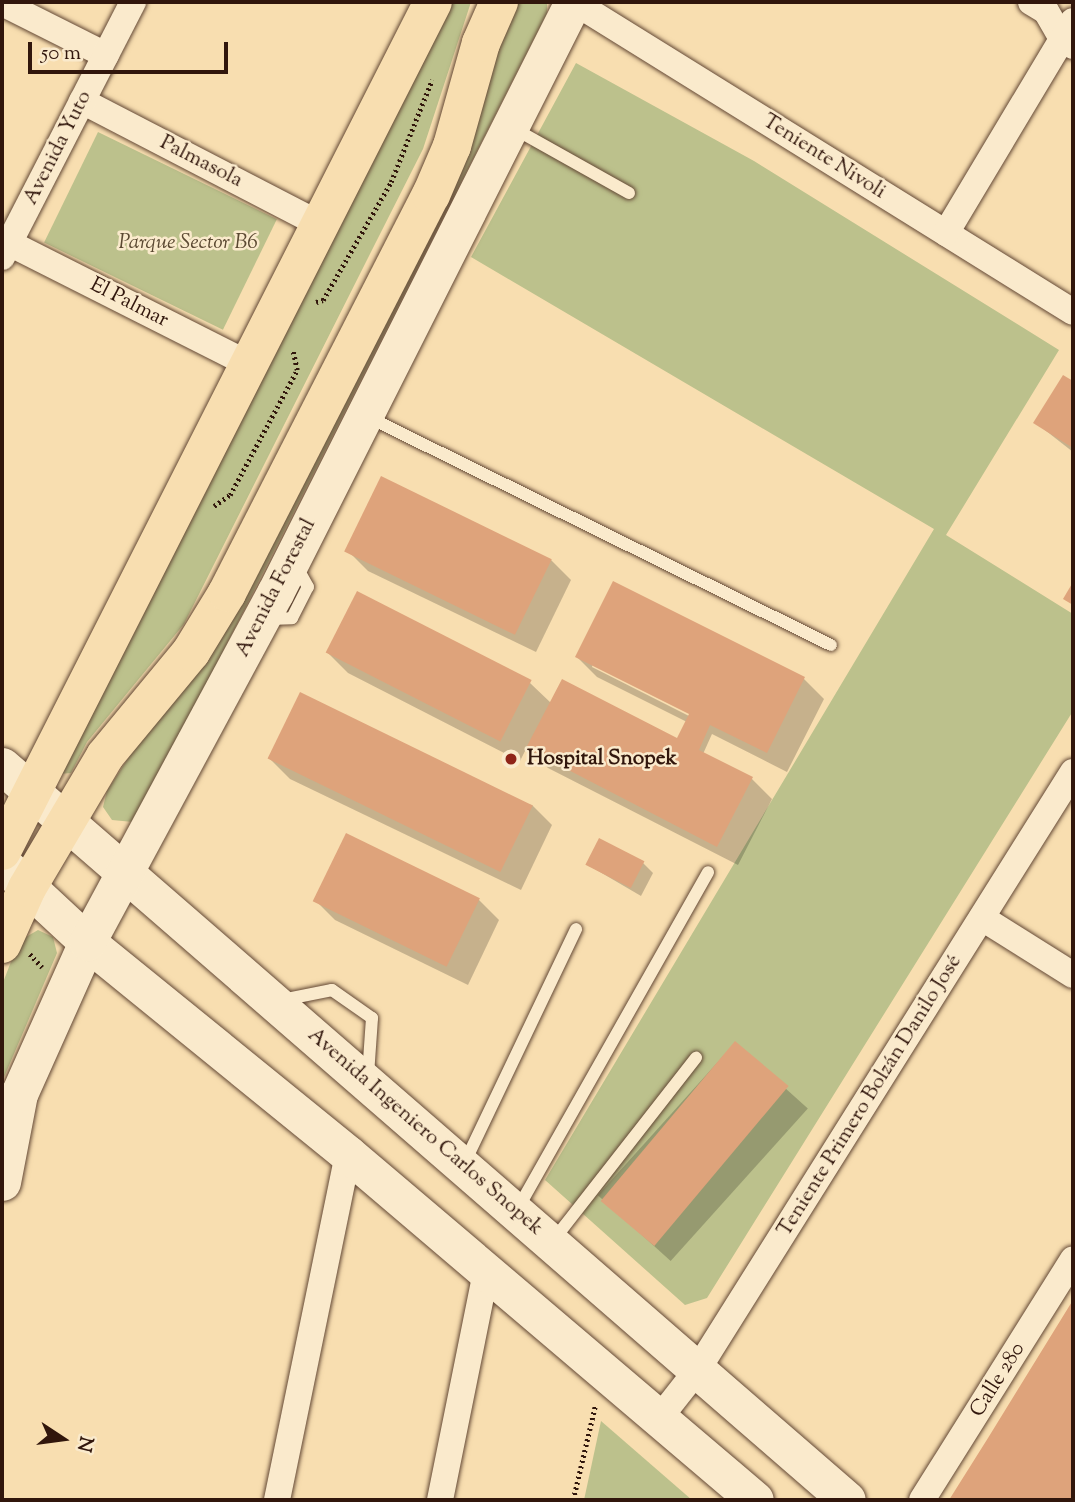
<!DOCTYPE html>
<meta charset="utf-8">
<style>
body{margin:0}
#map{position:relative;width:1075px;height:1502px;overflow:hidden;background:#f8deb0;font-family:"Sorts Mill Goudy",serif}
div>[style]{position:absolute}
[style*='--x']{left:calc(var(--x)*1px);top:calc(var(--y)*1px);width:calc(var(--w)*1px);rotate:calc(var(--a)*1deg)}
.green>*{inset:0;background:#bcc18c;transform-origin:0 0}
.shadow>*{inset:0;background:#0003;transform-origin:0 0}
.building>*{inset:0;background:#dea37b;transform-origin:0 0}
.path>*{height:4.5px;margin-top:-2.25px;transform-origin:0;background:repeating-linear-gradient(90deg,#31160c 0 2px,transparent 0 5.5px)}
.roads{filter:drop-shadow(0 0 2px #634835) drop-shadow(0 0 2px #634835)}
.lane>*{height:12px;margin:-6px;padding:0 6px;transform-origin:6px;border-radius:6px;background:#faeacc}
.street>*{height:26px;margin:-13px;padding:0 13px;transform-origin:13px;border-radius:13px;background:#faeacc}
.secondary>*{height:37px;margin:-18.5px;padding:0 18.5px;transform-origin:18.5px;border-radius:18.5px;background:#faeacc}
.primary>*{height:38px;margin:-19px;padding:0 19px;transform-origin:19px;border-radius:19px;background:#f8deb0}
.dots>*{width:19px;height:19px;translate:-50% -50%;box-sizing:border-box;border:4px solid #faeacc;border-radius:50%}
span{translate:-50% -50%;white-space:nowrap;text-align:center;line-height:1.15;-webkit-text-stroke:5px #faeacc;paint-order:stroke}
.street-label{font-size:21px;color:#31160c}
.park-label{font-size:21px;color:#5b4932;font-style:italic}
.poi-label{font-size:21px;color:#31160c;font-weight:700}
.left{translate:0 -50%;text-align:left}
.frame{position:absolute;inset:0;border:4px solid #31160c;pointer-events:none}
.north{position:absolute;left:28px;top:1404px;width:70px;height:70px;-webkit-text-stroke:5px #faeacc;paint-order:stroke;rotate:103deg;font-size:19px;font-weight:700;line-height:28px;text-align:center;color:#31160c}
.north::after{content:'';display:block;margin:auto;width:24px;height:32px;background:#31160c;clip-path:polygon(50% 0,100% 100%,50% 72%,0 100%)}
.scale{position:absolute;left:28px;top:42px;width:200px;height:32px;box-sizing:border-box;border:4px solid #31160c;border-top:0;padding-left:9px;font-size:21px;line-height:24px;white-space:nowrap;color:#31160c;-webkit-text-stroke:5px #faeacc;paint-order:stroke}
</style>
<div id="map">
<div class="green">
<i style="clip-path:polygon(448px 2px,471px 2px,423px 149px,376px 242px,184px 624px,87px 742px,71px 773px,59px 774px)"></i>
<i style="clip-path:polygon(517px 2px,547px 2px,547px 13px,142px 811px,133px 822px,112px 820px,103px 807px,107px 791px,148px 727px)"></i>
<i style="clip-path:polygon(576px 63px,754px 161px,1059px 350px,946px 535px,1073px 614px,1073px 711px,707px 1298px,685px 1305px,545px 1180px,934px 529px,471px 257px)"></i>
<i style="left:98px;top:132px;width:199px;height:123px;rotate:26deg"></i>
<i style="clip-path:polygon(38px 930px,53px 937px,57px 953px,2px 1082px,2px 985px,19px 941px)"></i>
<i style="clip-path:polygon(601px 1421px,692px 1500px,584px 1500px)"></i>
</div>
<div class="shadow">
<i style="clip-path:polygon(1064px 377px,1073px 383px,1073px 452px,1036px 423px)"></i>
<i style="clip-path:polygon(348px 551px,551px 560px,571px 580px,536px 652px,368px 571px)"></i>
<i style="clip-path:polygon(evenodd,358px 594px,530px 683px,551px 703px,684px 744px,687px 722px,597px 677px,577px 657px,804px 679px,824px 699px,787px 772px,712px 734px,703px 754px,752px 779px,772px 799px,738px 865px,548px 768px,527px 747px,520px 761px,348px 673px,328px 653px,358px 594px,593px 664px,691px 713px,691px 717px,592px 667px,593px 664px)"></i>
<i style="clip-path:polygon(270px 759px,532px 805px,552px 825px,521px 890px,290px 779px)"></i>
<i style="clip-path:polygon(347px 835px,479px 900px,499px 920px,468px 985px,335px 920px,315px 900px)"></i>
<i style="clip-path:polygon(643px 863px,653px 873px,641px 896px,588px 865px)"></i>
<i style="left:735px;top:1043px;width:98px;height:205px;rotate:42deg"></i>
<i style="clip-path:polygon(1073px 1303px,1073px 1500px,951px 1500px)"></i>
</div>
<div class="building">
<i style="clip-path:polygon(1063px 375px,1073px 381px,1073px 448px,1033px 423px)"></i>
<i style="left:381px;top:476px;width:190px;height:84px;rotate:26deg"></i>
<i style="clip-path:polygon(613px 581px,805px 677px,767px 753px,710px 725px,699px 750px,753px 777px,717px 847px,526px 748px,562px 679px,677px 738px,689px 714px,575px 657px)"></i>
<i style="clip-path:polygon(1073px 582px,1073px 605px,1063px 599px)"></i>
<i style="left:357px;top:591px;width:196px;height:69px;rotate:27deg"></i>
<i style="left:300px;top:692px;width:259px;height:74px;rotate:26deg"></i>
<i style="left:346px;top:833px;width:149px;height:76px;rotate:26deg"></i>
<i style="left:599px;top:838px;width:51px;height:30px;rotate:27deg"></i>
<i style="left:735px;top:1041px;width:70px;height:209px;rotate:40deg"></i>
<i style="clip-path:polygon(1073px 1300px,1073px 1500px,949px 1500px,988px 1438px)"></i>
</div>
<div class="path">
<i style="--x:316;--y:302;--w:7;--a:-16"></i>
<i style="--x:323;--y:300;--w:136;--a:-60"></i>
<i style="--x:391;--y:182;--w:110;--a:-68.1"></i>
<i style="--x:214;--y:506;--w:19;--a:-35"></i>
<i style="--x:230;--y:495;--w:142;--a:-61.8"></i>
<i style="--x:297;--y:370;--w:19;--a:-102"></i>
<i style="--x:30;--y:954;--w:18;--a:47"></i>
<i style="--x:573;--y:1500;--w:97;--a:-76.8"></i>
</div>
<div class="roads">
<div class="lane">
<i style="--x:513;--y:128;--w:133;--a:29.3"></i>
<i style="--x:368;--y:417;--w:516;--a:26.22"></i>
<i style="--x:268;--y:619;--w:24;--a:-2"></i>
<i style="--x:292;--y:618;--w:35;--a:-63"></i>
<i style="--x:308;--y:587;--w:25;--a:-119"></i>
<i style="--x:282;--y:1000;--w:51;--a:-11.3"></i>
<i style="--x:332;--y:990;--w:49;--a:35"></i>
<i style="--x:372;--y:1018;--w:57;--a:94"></i>
<i style="--x:465;--y:1162;--w:258;--a:-64.5"></i>
<i style="--x:517;--y:1210;--w:388;--a:-60.5"></i>
<i style="--x:552;--y:1242;--w:234;--a:-52"></i>
</div>
<div class="street">
<i style="--x:574;--y:2;--w:587;--a:31.85"></i>
<i style="--x:1031;--y:2;--w:17;--a:31"></i>
<i style="--x:1046;--y:11;--w:32;--a:60"></i>
<i style="--x:1062;--y:39;--w:13;--a:32"></i>
<i style="--x:2;--y:3;--w:116;--a:26.6"></i>
<i style="--x:82;--y:101;--w:267;--a:27.4"></i>
<i style="--x:946;--y:233;--w:247;--a:-59.1"></i>
<i style="--x:9;--y:243;--w:269;--a:26.8"></i>
<i style="--x:2;--y:257;--w:287;--a:-62.8"></i>
<i style="--x:982;--y:918;--w:107;--a:32.1"></i>
<i style="--x:661;--y:1416;--w:60;--a:-51.8"></i>
<i style="--x:698;--y:1369;--w:705;--a:-57.87"></i>
<i style="--x:277;--y:1500;--w:353;--a:-78.4"></i>
<i style="--x:440;--y:1500;--w:234;--a:-78.6"></i>
<i style="--x:922;--y:1500;--w:284;--a:-57.9"></i>
</div>
<div class="secondary">
<i style="--x:2;--y:766;--w:1119;--a:40.98"></i>
<i style="--x:2;--y:863;--w:116;--a:42.9"></i>
<i style="--x:87;--y:942;--w:336;--a:39.1"></i>
<i style="--x:348;--y:1154;--w:534;--a:40.37"></i>
<i style="--x:2;--y:1182;--w:90;--a:-79.1"></i>
<i style="--x:19;--y:1094;--w:167;--a:-65.9"></i>
<i style="--x:87;--y:942;--w:396;--a:-61.7"></i>
<i style="--x:275;--y:593;--w:662;--a:-63.24"></i>
</div>
<div class="primary">
<i style="--x:2;--y:851;--w:952;--a:-63.09"></i>
<i style="--x:2;--y:944;--w:61;--a:-65.9"></i>
<i style="--x:27;--y:888;--w:153;--a:-59.4"></i>
<i style="--x:105;--y:756;--w:135;--a:-50.4"></i>
<i style="--x:191;--y:652;--w:69;--a:-58.6"></i>
<i style="--x:227;--y:593;--w:447;--a:-62.9"></i>
<i style="--x:431;--y:195;--w:53;--a:-66.8"></i>
<i style="--x:452;--y:146;--w:107;--a:-74.3"></i>
<i style="--x:481;--y:43;--w:45;--a:-66.3"></i>
</div>
</div>
<div class="dots">
<i style="left:511px;top:759px;background:#8f2418"></i>
</div>
<div class="street-label">
<span style="left:58px;top:148px;rotate:-63deg">Avenida Yuto</span>
<span style="left:824px;top:157px;rotate:32deg">Teniente Nivoli</span>
<span style="left:201px;top:162px;rotate:27deg">Palmasola</span>
<span style="left:129px;top:303px;rotate:27deg">El Palmar</span>
<span style="left:276px;top:588px;rotate:-63deg">Avenida Forestal</span>
<span style="left:870px;top:1096px;rotate:-58deg">Teniente Primero Bolzán Danilo José</span>
<span style="left:425px;top:1132px;rotate:41deg">Avenida Ingeniero Carlos Snopek</span>
<span style="left:998px;top:1380px;rotate:-58deg">Calle 280</span>
</div>
<div class="park-label">
<span style="left:188px;top:243px">Parque Sector B6</span>
</div>
<div class="poi-label">
<span class="left" style="left:527px;top:759px">Hospital Snopek</span>
</div>
<div class="frame"></div>
<div class="north">N</div>
<div class="scale">50 m</div>
</div>
